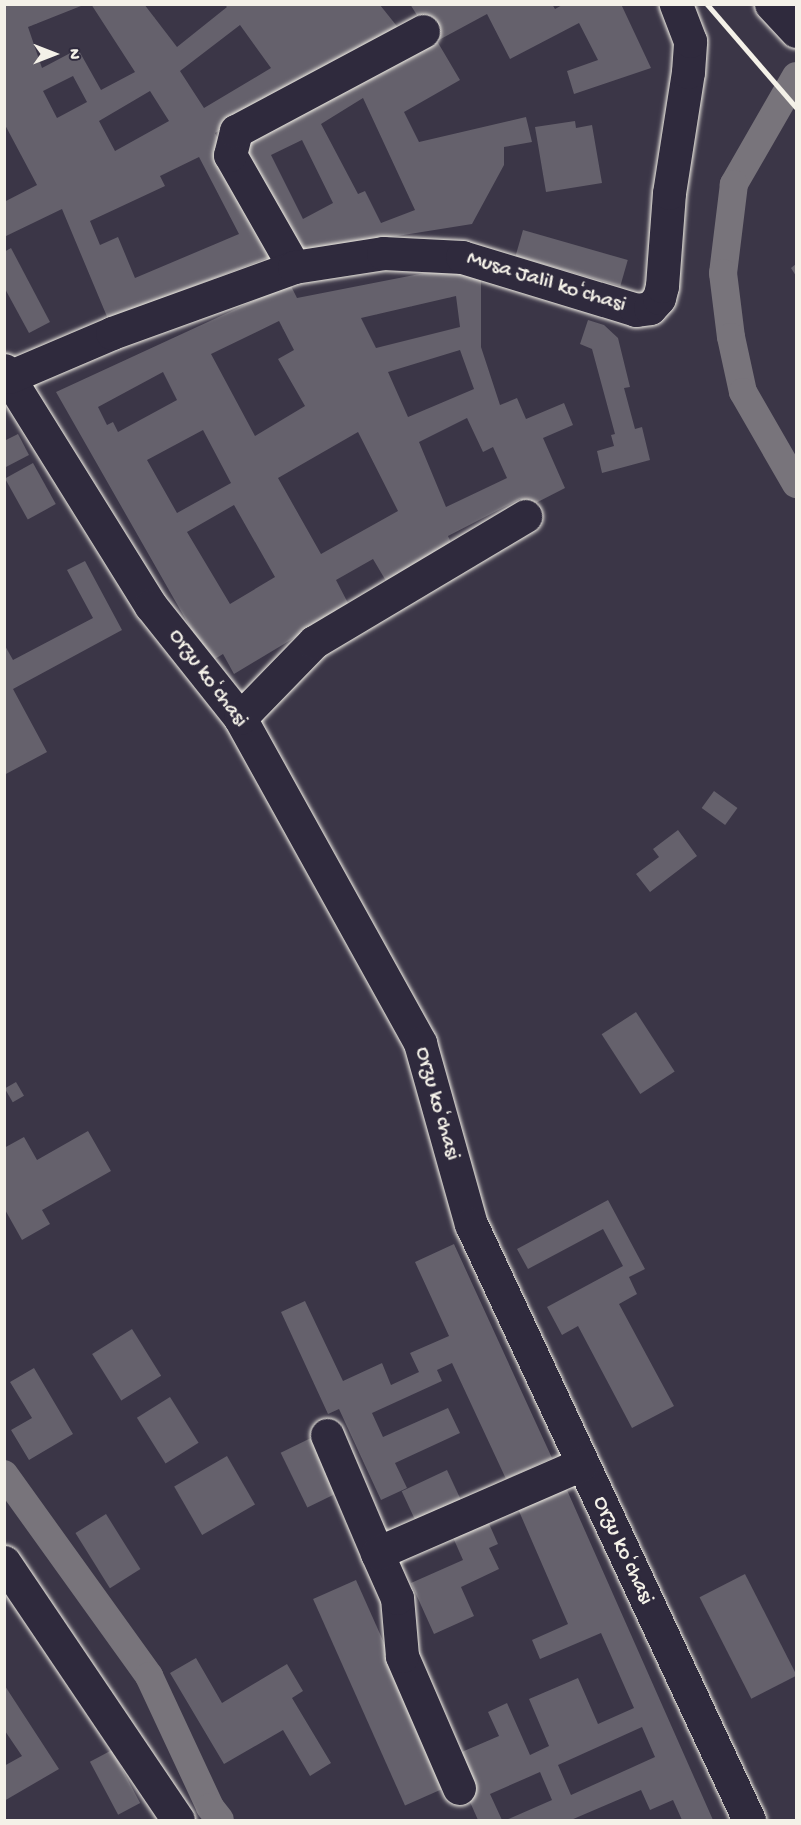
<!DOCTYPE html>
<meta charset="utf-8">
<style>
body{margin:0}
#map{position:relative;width:801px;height:1825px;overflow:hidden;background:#3b3647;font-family:"Gochi Hand",sans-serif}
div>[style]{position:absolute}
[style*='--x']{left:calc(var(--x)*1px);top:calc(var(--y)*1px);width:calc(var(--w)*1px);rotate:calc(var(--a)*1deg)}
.canal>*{height:28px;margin:-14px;padding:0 14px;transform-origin:14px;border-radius:14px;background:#78747b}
.building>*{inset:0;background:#65616c;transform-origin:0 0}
.roads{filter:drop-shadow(0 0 2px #f4f1e8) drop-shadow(0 0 2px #f4f1e8)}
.minor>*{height:33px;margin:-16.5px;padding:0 16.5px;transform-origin:16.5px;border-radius:16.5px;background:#2f2a3d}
.rail>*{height:4.5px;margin:-2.25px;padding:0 2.25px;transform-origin:2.25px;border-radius:2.25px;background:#f4f1e8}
span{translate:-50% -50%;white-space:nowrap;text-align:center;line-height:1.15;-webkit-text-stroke:4.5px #2f2a3d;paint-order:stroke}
.street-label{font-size:22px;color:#f4f1e8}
.frame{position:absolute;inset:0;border:6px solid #f4f1e8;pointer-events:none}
.north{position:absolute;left:24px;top:24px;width:60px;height:60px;-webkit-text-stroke:4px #2f2a3d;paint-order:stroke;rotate:90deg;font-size:16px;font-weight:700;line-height:24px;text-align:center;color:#f4f1e8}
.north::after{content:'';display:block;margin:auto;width:21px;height:27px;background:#f4f1e8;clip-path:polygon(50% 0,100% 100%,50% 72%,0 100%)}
</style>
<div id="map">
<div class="canal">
<i style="--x:796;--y:76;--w:125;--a:119.9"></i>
<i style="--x:734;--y:184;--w:90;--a:97"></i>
<i style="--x:723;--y:273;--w:64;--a:82.9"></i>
<i style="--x:731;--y:337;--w:56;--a:77.7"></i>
<i style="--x:743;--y:392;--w:106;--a:60.1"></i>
<i style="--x:4;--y:1474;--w:249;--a:54.3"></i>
<i style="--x:149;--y:1676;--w:145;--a:65"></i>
<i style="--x:210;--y:1807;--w:16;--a:52"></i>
</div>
<div class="building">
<i style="clip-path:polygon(evenodd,4px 4px,86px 4px,28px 27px,42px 68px,78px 49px,101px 90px,135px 72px,91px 4px,144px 4px,177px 47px,227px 7px,225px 5px,380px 5px,404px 35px,215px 133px,280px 253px,108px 319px,62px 209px,4px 237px,4px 202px,37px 185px,4px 123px,4px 4px,240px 25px,271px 68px,204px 108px,180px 71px,240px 25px,4px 4px,73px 76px,87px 102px,57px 118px,43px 91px,73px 76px,4px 4px,150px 91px,169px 121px,115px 151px,99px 121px,150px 91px,4px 4px,199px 157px,239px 234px,135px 278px,118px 237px,100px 245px,90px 221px,165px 186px,160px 176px,199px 157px)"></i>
<i style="clip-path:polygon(evenodd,410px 4px,552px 4px,555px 9px,564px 4px,621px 4px,651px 68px,574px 94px,567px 71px,598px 60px,579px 23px,510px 59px,487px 14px,437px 41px,460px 80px,404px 112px,419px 142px,526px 117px,532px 142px,504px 147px,504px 165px,472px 224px,297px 252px,239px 143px,423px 25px,410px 4px,363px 98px,415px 210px,381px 223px,365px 191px,358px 194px,321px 124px,363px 98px,410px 4px,302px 140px,333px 203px,303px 219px,271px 155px,302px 140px)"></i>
<i style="clip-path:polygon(575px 121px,576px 128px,592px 125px,602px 183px,546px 192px,535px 127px)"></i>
<i style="left:523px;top:230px;width:109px;height:27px;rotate:16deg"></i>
<i style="clip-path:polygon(11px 248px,50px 322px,29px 333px,4px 287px,4px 252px)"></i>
<i style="clip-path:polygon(796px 264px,796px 276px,791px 268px)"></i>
<i style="clip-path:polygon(evenodd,445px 269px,481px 273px,481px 347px,500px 405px,517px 398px,526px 419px,564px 403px,573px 425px,543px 438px,565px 488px,526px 508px,520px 499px,448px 536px,451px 543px,386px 581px,373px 559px,336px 580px,349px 605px,234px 674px,223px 654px,210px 662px,56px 392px,290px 284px,297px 298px,445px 269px,456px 296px,460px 327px,376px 348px,361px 318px,456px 296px,445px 269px,279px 321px,294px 350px,278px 359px,305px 406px,255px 436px,211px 354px,279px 321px,445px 269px,460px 350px,474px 389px,408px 417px,388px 372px,460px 350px,445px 269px,163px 372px,177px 400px,118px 432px,113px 422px,107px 425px,98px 407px,163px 372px,445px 269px,467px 418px,483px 452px,493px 447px,507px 478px,446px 507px,419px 442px,467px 418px,445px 269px,203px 430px,231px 483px,177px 513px,147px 460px,203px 430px,445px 269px,358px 432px,398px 511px,321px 554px,278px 478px,358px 432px,445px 269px,234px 505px,275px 577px,230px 604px,187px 532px,234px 505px)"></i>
<i style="clip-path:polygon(588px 320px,604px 325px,618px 338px,630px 387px,624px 388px,635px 429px,642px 427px,650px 460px,602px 473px,597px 451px,614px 446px,611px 435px,615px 434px,592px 349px,580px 344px)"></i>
<i style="clip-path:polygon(18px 434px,29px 455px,4px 468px,4px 441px)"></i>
<i style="left:33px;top:463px;width:47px;height:32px;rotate:61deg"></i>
<i style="clip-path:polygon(85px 561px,122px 630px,13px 689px,47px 752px,4px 775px,4px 644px,13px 660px,93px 618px,67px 570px)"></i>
<i style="left:714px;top:791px;width:29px;height:21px;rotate:36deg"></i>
<i style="clip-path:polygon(678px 830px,697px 856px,650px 892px,636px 874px,659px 857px,653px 849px)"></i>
<i style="left:636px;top:1012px;width:71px;height:41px;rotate:57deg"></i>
<i style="left:16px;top:1082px;width:16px;height:13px;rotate:60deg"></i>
<i style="clip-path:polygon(88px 1131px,111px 1171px,42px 1210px,50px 1224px,22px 1240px,4px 1208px,4px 1148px,24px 1137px,37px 1160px)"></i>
<i style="clip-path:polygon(608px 1200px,645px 1269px,629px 1277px,637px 1294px,619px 1304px,674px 1406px,632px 1428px,578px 1326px,562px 1335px,547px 1307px,623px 1266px,603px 1229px,528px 1269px,517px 1249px)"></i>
<i style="clip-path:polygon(454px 1244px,552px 1458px,506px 1479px,452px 1363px,437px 1370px,442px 1381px,372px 1413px,383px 1437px,448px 1408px,460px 1433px,395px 1463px,407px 1488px,381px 1500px,339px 1409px,328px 1414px,281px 1312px,305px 1301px,343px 1381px,382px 1363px,391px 1385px,419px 1372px,410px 1353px,449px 1336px,415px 1262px)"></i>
<i style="left:132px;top:1329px;width:55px;height:47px;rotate:58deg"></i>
<i style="clip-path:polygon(34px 1368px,73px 1434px,29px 1460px,11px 1430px,32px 1418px,10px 1382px)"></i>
<i style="left:170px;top:1397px;width:54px;height:39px;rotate:58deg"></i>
<i style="left:313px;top:1437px;width:61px;height:36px;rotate:64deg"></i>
<i style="left:227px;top:1456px;width:56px;height:61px;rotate:60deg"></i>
<i style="left:447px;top:1470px;width:33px;height:50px;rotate:65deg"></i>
<i style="clip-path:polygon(evenodd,563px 1481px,713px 1820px,682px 1820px,673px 1800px,650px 1810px,641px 1790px,571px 1820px,506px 1820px,552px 1800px,540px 1772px,490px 1794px,502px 1820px,478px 1820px,450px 1757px,499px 1736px,488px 1712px,507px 1703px,530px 1755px,549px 1746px,529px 1699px,578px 1678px,598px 1724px,634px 1708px,601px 1633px,540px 1659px,532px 1640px,568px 1624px,515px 1502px,563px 1481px,642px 1727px,655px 1757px,571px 1795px,558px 1765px,642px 1727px)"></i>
<i style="left:106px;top:1514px;width:65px;height:36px;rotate:58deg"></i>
<i style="clip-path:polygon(486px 1517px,498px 1544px,489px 1548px,499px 1569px,461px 1587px,474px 1616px,434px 1634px,411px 1583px,463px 1560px,451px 1533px)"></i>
<i style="left:745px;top:1574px;width:114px;height:51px;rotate:63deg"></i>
<i style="left:356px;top:1580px;width:226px;height:47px;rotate:66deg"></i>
<i style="clip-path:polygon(196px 1658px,222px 1703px,287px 1664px,303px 1691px,292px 1698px,331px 1763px,310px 1776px,283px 1730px,224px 1764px,170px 1673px)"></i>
<i style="clip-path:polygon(5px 1686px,59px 1769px,4px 1801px,4px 1766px,22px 1756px,5px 1731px)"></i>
<i style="left:112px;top:1750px;width:60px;height:25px;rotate:62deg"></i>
</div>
<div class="roads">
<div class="minor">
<i style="--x:771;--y:4;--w:37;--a:47"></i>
<i style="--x:294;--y:267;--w:129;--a:-119.7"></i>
<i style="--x:230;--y:155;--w:25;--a:-76"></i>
<i style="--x:236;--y:131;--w:212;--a:-28.1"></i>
<i style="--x:4;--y:370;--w:278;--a:58.1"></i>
<i style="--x:151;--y:606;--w:143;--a:51.5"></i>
<i style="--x:240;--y:718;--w:372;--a:61"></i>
<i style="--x:420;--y:1043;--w:188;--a:74.3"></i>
<i style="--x:471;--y:1224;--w:658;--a:64.99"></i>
<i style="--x:9;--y:377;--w:112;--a:-23.1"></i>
<i style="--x:112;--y:333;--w:194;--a:-19.9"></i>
<i style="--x:294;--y:267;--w:90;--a:-8.9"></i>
<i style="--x:383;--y:253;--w:79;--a:2.9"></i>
<i style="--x:462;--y:257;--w:182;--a:16.9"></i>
<i style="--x:636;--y:310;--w:14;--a:-8"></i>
<i style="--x:650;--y:308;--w:13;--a:-48"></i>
<i style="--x:659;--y:298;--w:12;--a:-76"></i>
<i style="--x:662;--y:286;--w:93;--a:-85.7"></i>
<i style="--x:669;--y:193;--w:122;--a:-81.1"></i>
<i style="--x:688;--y:72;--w:31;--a:-86"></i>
<i style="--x:690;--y:41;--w:40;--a:-111"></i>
<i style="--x:240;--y:718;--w:106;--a:-45.8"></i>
<i style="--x:314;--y:642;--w:246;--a:-30.8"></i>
<i style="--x:327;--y:1435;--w:128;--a:67"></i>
<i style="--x:4;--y:1562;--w:311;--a:56"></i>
<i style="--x:459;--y:1788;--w:144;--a:-113.4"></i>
<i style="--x:402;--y:1656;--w:58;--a:-94.9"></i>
<i style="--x:397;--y:1598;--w:49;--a:-114"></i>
<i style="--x:377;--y:1553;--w:223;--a:-23.5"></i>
</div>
</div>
<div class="rail">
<i style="--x:707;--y:4;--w:136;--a:49.2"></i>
</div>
<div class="street-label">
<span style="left:546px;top:283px;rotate:17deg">Musa Jalil koʻchasi</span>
<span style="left:207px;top:679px;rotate:53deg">Orzu koʻchasi</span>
<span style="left:436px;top:1104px;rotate:74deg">Orzu koʻchasi</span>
<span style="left:622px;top:1551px;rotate:65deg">Orzu koʻchasi</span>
</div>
<div class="frame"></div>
<div class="north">N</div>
</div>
